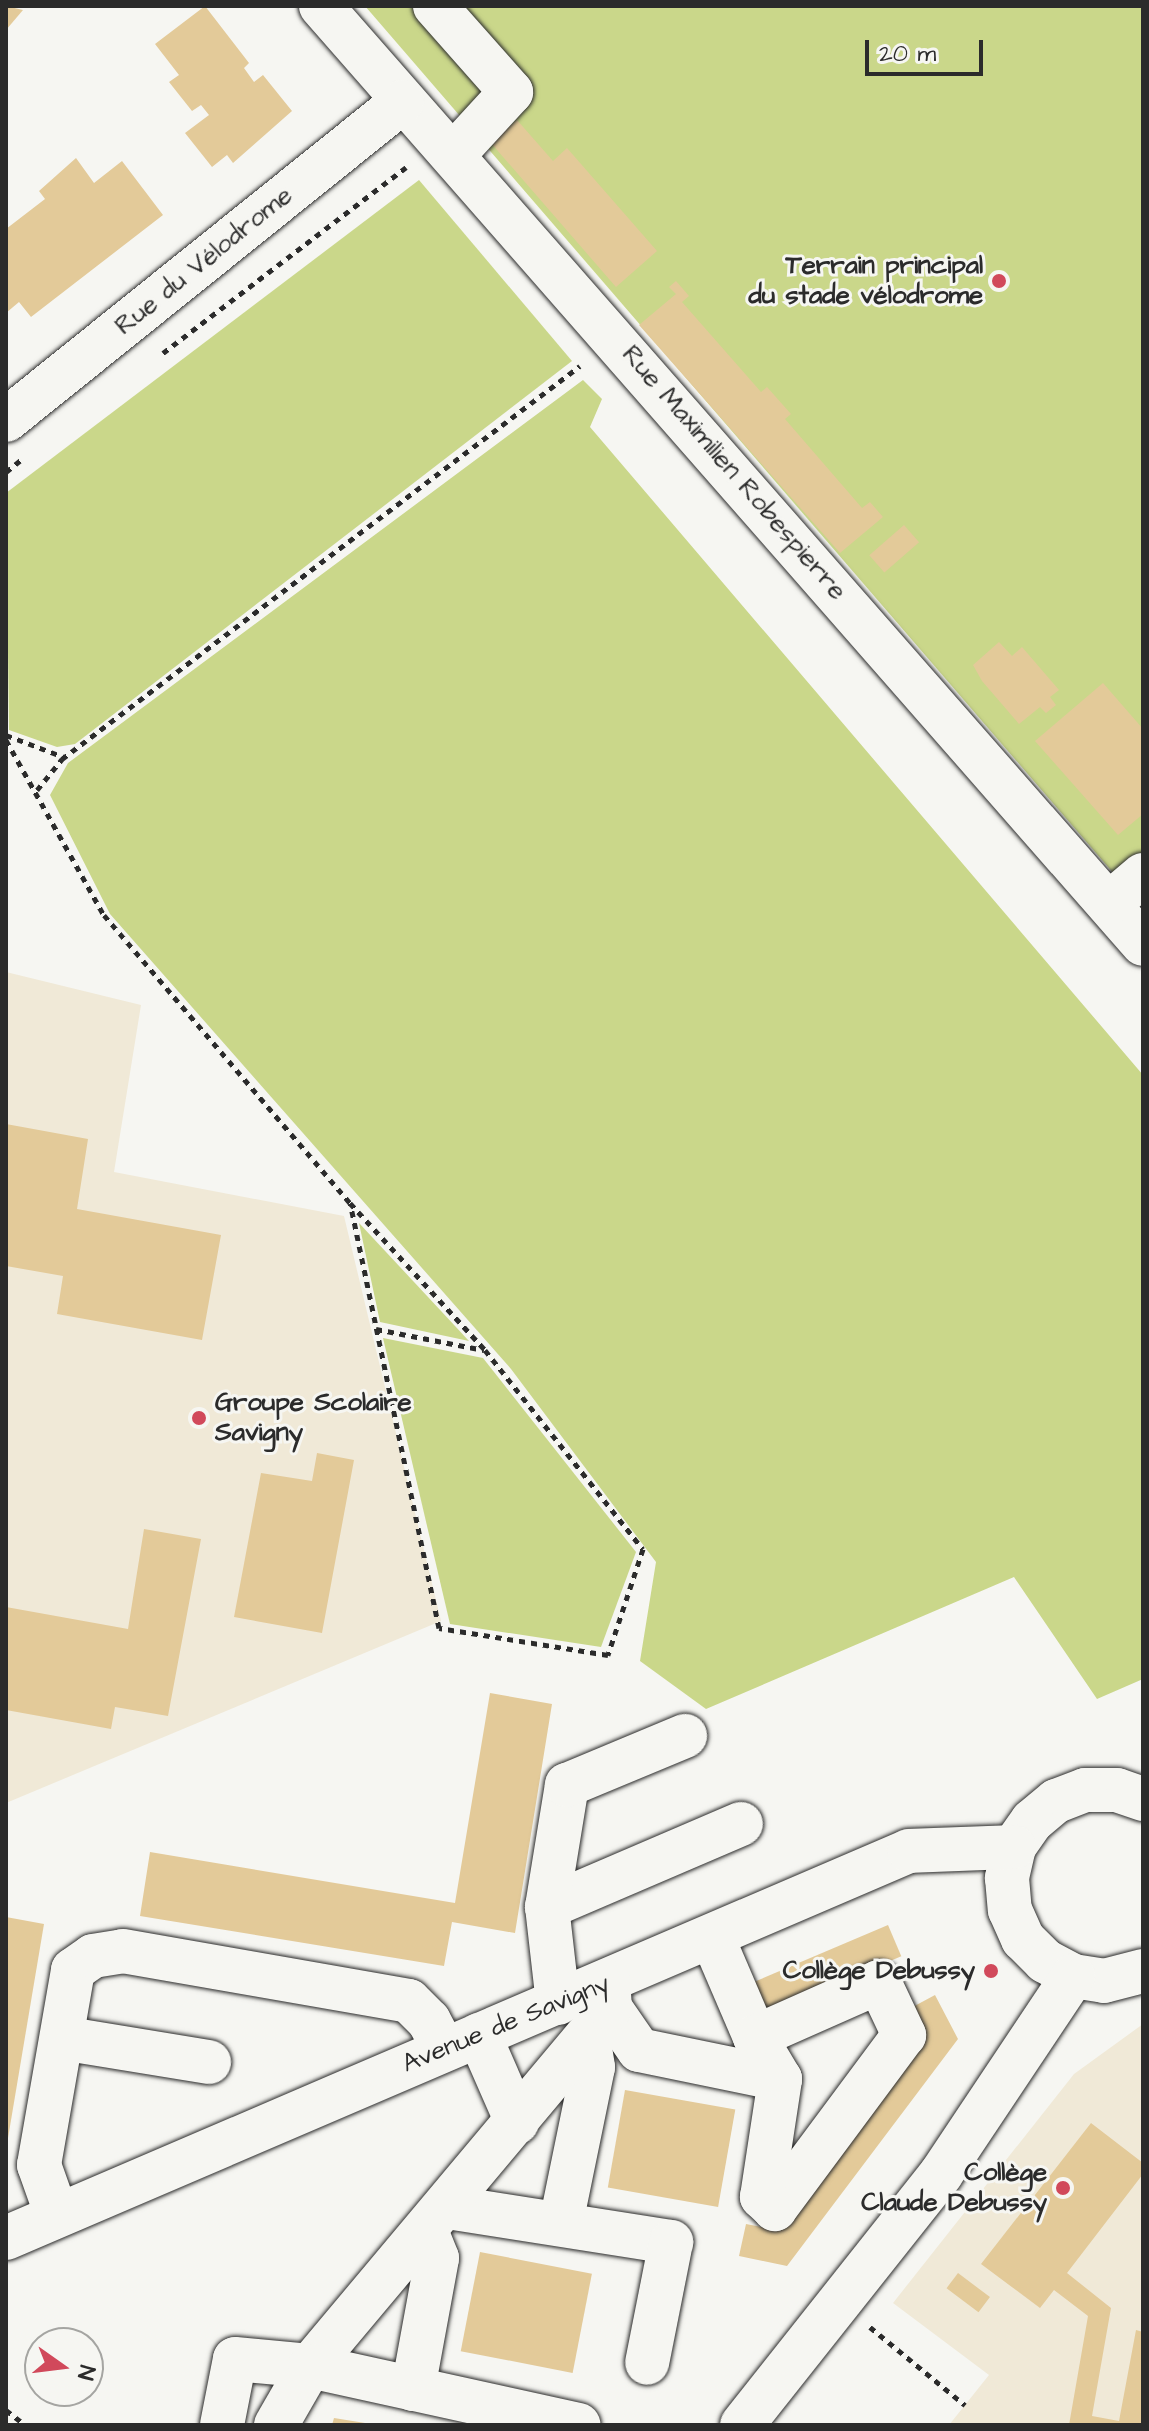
<!DOCTYPE html>
<meta charset="utf-8">
<style>
body{margin:0}
#map{position:relative;width:1149px;height:2431px;overflow:hidden;background:#f6f6f2;font-family:"Architects Daughter",sans-serif}
div>[style]{position:absolute}
[style*='--x']{left:calc(var(--x)*1px);top:calc(var(--y)*1px);width:calc(var(--w)*1px);rotate:calc(var(--a)*1deg)}
.built>*{inset:0;background:#f0e9d7}
.green>*{inset:0;background:#cad78a}
.building>*{inset:0;background:#e3ca99;transform-origin:0 0}
.path>*{height:5px;margin-top:-2.5px;transform-origin:0;background:repeating-linear-gradient(90deg,#2b2b2b 0 6px,transparent 0 12px)}
.roads{filter:drop-shadow(0 0 2px #2b2b2b) drop-shadow(0 0 2px #2b2b2b)}
.minor>*{height:44px;margin:-22px;padding:0 22px;transform-origin:22px;border-radius:22px;background:#f6f6f2}
.dots>*{width:22px;height:22px;translate:-50% -50%;box-sizing:border-box;border:4px solid #f6f6f2;border-radius:50%}
span{translate:-50% -50%;white-space:nowrap;text-align:center;line-height:1.15;-webkit-text-stroke:6px #f6f6f2;paint-order:stroke}
.street-label{font-size:26px;color:#2b2b2b}
.poi-label{font-size:26px;color:#2b2b2b;font-weight:700}
.right{translate:-100% -50%;text-align:right}
.left{translate:0 -50%;text-align:left}
.frame{position:absolute;inset:0;border:8px solid #2b2b2b;pointer-events:none}
.north{position:absolute;left:24px;top:2327px;width:80px;height:80px;box-sizing:border-box;background:#f6f6f2;border:2px solid #a5a5a2;border-radius:50%;rotate:104deg;font-size:22px;font-weight:700;line-height:32px;text-align:center;color:#2b2b2b}
.north::after{content:'';display:block;margin:auto;width:28px;height:36px;background:#d1495b;clip-path:polygon(50% 0,100% 100%,50% 72%,0 100%)}
.scale{position:absolute;left:865px;top:40px;width:118px;height:36px;box-sizing:border-box;border:4px solid #2b2b2b;border-top:0;padding-left:10px;font-size:24px;line-height:28px;white-space:nowrap;color:#2b2b2b;-webkit-text-stroke:6px #f6f6f2;paint-order:stroke}
</style>
<div id="map">
<div class="built">
<i style="clip-path:polygon(6px 972px,141px 1005px,114px 1172px,344px 1216px,441px 1621px,6px 1803px)"></i>
<i style="clip-path:polygon(1143px 2024px,1143px 2425px,949px 2425px,989px 2375px,893px 2303px,1074px 2074px)"></i>
</div>
<div class="green">
<i style="clip-path:polygon(365px 6px,1143px 6px,1143px 908px,1127px 889px)"></i>
<i style="clip-path:polygon(419px 180px,572px 361px,75px 744px,57px 747px,9px 730px,6px 493px)"></i>
<i style="clip-path:polygon(583px 380px,602px 399px,590px 427px,1143px 1075px,1143px 1679px,1097px 1699px,1014px 1577px,706px 1709px,640px 1661px,656px 1562px,511px 1369px,110px 914px,50px 795px,68px 763px)"></i>
<i style="clip-path:polygon(359px 1223px,469px 1341px,380px 1322px)"></i>
<i style="clip-path:polygon(383px 1338px,483px 1358px,636px 1552px,601px 1647px,450px 1624px)"></i>
</div>
<div class="building">
<i style="clip-path:polygon(6px 6px,23px 10px,6px 30px)"></i>
<i style="clip-path:polygon(205px 6px,249px 63px,244px 68px,254px 82px,263px 75px,292px 111px,233px 163px,227px 155px,212px 167px,185px 133px,209px 115px,201px 105px,192px 111px,169px 82px,179px 75px,155px 44px)"></i>
<i style="clip-path:polygon(517px 120px,553px 161px,567px 148px,657px 251px,616px 287px,491px 143px)"></i>
<i style="clip-path:polygon(76px 158px,94px 183px,122px 161px,163px 215px,31px 317px,19px 302px,6px 313px,6px 229px,45px 199px,39px 191px)"></i>
<i style="clip-path:polygon(676px 281px,689px 296px,682px 302px,761px 392px,767px 387px,791px 414px,785px 419px,862px 508px,870px 502px,883px 517px,840px 553px,639px 325px,676px 294px,669px 287px)"></i>
<i style="left:904px;top:525px;width:23px;height:46px;rotate:49deg"></i>
<i style="clip-path:polygon(999px 642px,1012px 656px,1022px 647px,1059px 690px,1050px 697px,1056px 705px,1046px 713px,1040px 707px,1019px 724px,982px 681px,973px 665px)"></i>
<i style="clip-path:polygon(1103px 683px,1143px 729px,1143px 814px,1118px 835px,1035px 741px)"></i>
<i style="clip-path:polygon(6px 1124px,88px 1139px,77px 1209px,221px 1235px,202px 1340px,57px 1314px,63px 1276px,6px 1266px)"></i>
<i style="clip-path:polygon(317px 1453px,354px 1460px,322px 1633px,234px 1617px,261px 1473px,312px 1481px)"></i>
<i style="clip-path:polygon(144px 1529px,201px 1539px,168px 1716px,115px 1707px,111px 1729px,6px 1710px,6px 1607px,128px 1629px)"></i>
<i style="clip-path:polygon(490px 1693px,552px 1704px,515px 1933px,452px 1922px,444px 1966px,140px 1916px,150px 1852px,455px 1903px)"></i>
<i style="clip-path:polygon(6px 1917px,44px 1924px,8px 2138px,6px 2138px)"></i>
<i style="left:888px;top:1925px;width:34px;height:161px;rotate:67deg"></i>
<i style="clip-path:polygon(935px 1995px,958px 2039px,787px 2266px,739px 2256px,746px 2224px,776px 2230px,921px 2037px,907px 2010px)"></i>
<i style="left:625px;top:2090px;width:112px;height:99px;rotate:10deg"></i>
<i style="clip-path:polygon(1091px 2123px,1143px 2163px,1143px 2174px,1067px 2273px,1111px 2308px,1092px 2416px,1119px 2421px,1136px 2330px,1143px 2332px,1143px 2425px,1069px 2425px,1088px 2316px,1054px 2290px,1040px 2308px,981px 2264px)"></i>
<i style="left:480px;top:2252px;width:114px;height:101px;rotate:11deg"></i>
<i style="left:958px;top:2273px;width:40px;height:19px;rotate:37deg"></i>
<i style="clip-path:polygon(334px 2418px,365px 2423px,365px 2425px,332px 2425px)"></i>
</div>
<div class="path">
<i style="--x:163;--y:353;--w:306;--a:-37.4"></i>
<i style="--x:6;--y:472;--w:19;--a:-39"></i>
<i style="--x:6;--y:735;--w:62;--a:20.8"></i>
<i style="--x:6;--y:740;--w:201;--a:60.8"></i>
<i style="--x:104;--y:915;--w:379;--a:49.5"></i>
<i style="--x:350;--y:1203;--w:200;--a:47.4"></i>
<i style="--x:485;--y:1350;--w:254;--a:51.6"></i>
<i style="--x:643;--y:1549;--w:112;--a:108.3"></i>
<i style="--x:608;--y:1655;--w:171;--a:-170.9"></i>
<i style="--x:439;--y:1628;--w:434;--a:-101.8"></i>
<i style="--x:37;--y:790;--w:40;--a:-51"></i>
<i style="--x:62;--y:759;--w:650;--a:-37.19"></i>
<i style="--x:376;--y:1329;--w:110;--a:11"></i>
<i style="--x:870;--y:2327;--w:123;--a:39.4"></i>
<i style="--x:6;--y:2410;--w:24;--a:38"></i>
</div>
<div class="roads">
<div class="minor">
<i style="--x:321;--y:6;--w:1247;--a:48.77"></i>
<i style="--x:435;--y:6;--w:115;--a:48.5"></i>
<i style="--x:511;--y:92;--w:86;--a:132.6"></i>
<i style="--x:6;--y:420;--w:508;--a:-38.77"></i>
<i style="--x:1111;--y:902;--w:42;--a:-40.2"></i>
<i style="--x:1143;--y:1799;--w:28;--a:-161"></i>
<i style="--x:1117;--y:1790;--w:32;--a:180"></i>
<i style="--x:1085;--y:1790;--w:31;--a:159"></i>
<i style="--x:1056;--y:1801;--w:31;--a:140"></i>
<i style="--x:1032;--y:1821;--w:32;--a:125"></i>
<i style="--x:1014;--y:1847;--w:32;--a:103"></i>
<i style="--x:1007;--y:1878;--w:32;--a:85"></i>
<i style="--x:1010;--y:1910;--w:32;--a:66"></i>
<i style="--x:1023;--y:1939;--w:31;--a:45"></i>
<i style="--x:1045;--y:1961;--w:32;--a:28"></i>
<i style="--x:1073;--y:1976;--w:31;--a:9"></i>
<i style="--x:1104;--y:1981;--w:40;--a:-14.4"></i>
<i style="--x:547;--y:1907;--w:211;--a:-23.2"></i>
<i style="--x:713;--y:1939;--w:107;--a:66.8"></i>
<i style="--x:879;--y:1982;--w:59;--a:64.7"></i>
<i style="--x:904;--y:2035;--w:217;--a:126.6"></i>
<i style="--x:775;--y:2209;--w:18;--a:-137"></i>
<i style="--x:762;--y:2197;--w:119;--a:-81.3"></i>
<i style="--x:780;--y:2079;--w:49;--a:-120.8"></i>
<i style="--x:755;--y:2037;--w:136;--a:-23.9"></i>
<i style="--x:558;--y:2003;--w:97;--a:-96.5"></i>
<i style="--x:547;--y:1907;--w:124;--a:-80.7"></i>
<i style="--x:567;--y:1785;--w:128;--a:-22.6"></i>
<i style="--x:610;--y:2008;--w:51;--a:55.4"></i>
<i style="--x:639;--y:2050;--w:144;--a:11.6"></i>
<i style="--x:479;--y:2035;--w:95;--a:66.4"></i>
<i style="--x:62;--y:2038;--w:149;--a:9.3"></i>
<i style="--x:447;--y:2207;--w:227;--a:8.9"></i>
<i style="--x:671;--y:2242;--w:123;--a:101.2"></i>
<i style="--x:56;--y:2213;--w:51;--a:-109.5"></i>
<i style="--x:39;--y:2165;--w:198;--a:-80.1"></i>
<i style="--x:73;--y:1970;--w:24;--a:-35"></i>
<i style="--x:93;--y:1956;--w:30;--a:-9"></i>
<i style="--x:123;--y:1951;--w:290;--a:9.9"></i>
<i style="--x:409;--y:2001;--w:28;--a:45"></i>
<i style="--x:429;--y:2021;--w:32;--a:62"></i>
<i style="--x:561;--y:2223;--w:159;--a:-78.4"></i>
<i style="--x:593;--y:2067;--w:32;--a:-99"></i>
<i style="--x:6;--y:2238;--w:982;--a:-23.2"></i>
<i style="--x:909;--y:1851;--w:105;--a:-2.2"></i>
<i style="--x:413;--y:2389;--w:133;--a:-79.6"></i>
<i style="--x:437;--y:2258;--w:29;--a:-112"></i>
<i style="--x:222;--y:2425;--w:67;--a:-78.9"></i>
<i style="--x:235;--y:2359;--w:75;--a:5.3"></i>
<i style="--x:310;--y:2366;--w:467;--a:-50"></i>
<i style="--x:610;--y:2008;--w:26;--a:-94"></i>
<i style="--x:276;--y:2425;--w:68;--a:-60"></i>
<i style="--x:310;--y:2366;--w:275;--a:12.4"></i>
<i style="--x:742;--y:2425;--w:320;--a:-51.6"></i>
<i style="--x:941;--y:2174;--w:238;--a:-56.3"></i>
</div>
</div>
<div class="dots">
<i style="left:999px;top:281px;background:#d1495b"></i>
<i style="left:199px;top:1418px;background:#d1495b"></i>
<i style="left:991px;top:1971px;background:#d1495b"></i>
<i style="left:1063px;top:2188px;background:#d1495b"></i>
</div>
<div class="street-label">
<span style="left:204px;top:261px;rotate:-39deg">Rue du Vélodrome</span>
<span style="left:734px;top:473px;rotate:49deg">Rue Maximilien Robespierre</span>
<span style="left:506px;top:2024px;rotate:-22deg">Avenue de Savigny</span>
</div>
<div class="poi-label">
<span class="right" style="left:983px;top:281px">Terrain principal<br>du stade vélodrome</span>
<span class="left" style="left:215px;top:1418px">Groupe Scolaire<br>Savigny</span>
<span class="right" style="left:975px;top:1971px">Collège Debussy</span>
<span class="right" style="left:1047px;top:2188px">Collège<br>Claude Debussy</span>
</div>
<div class="frame"></div>
<div class="north">N</div>
<div class="scale">20 m</div>
</div>
